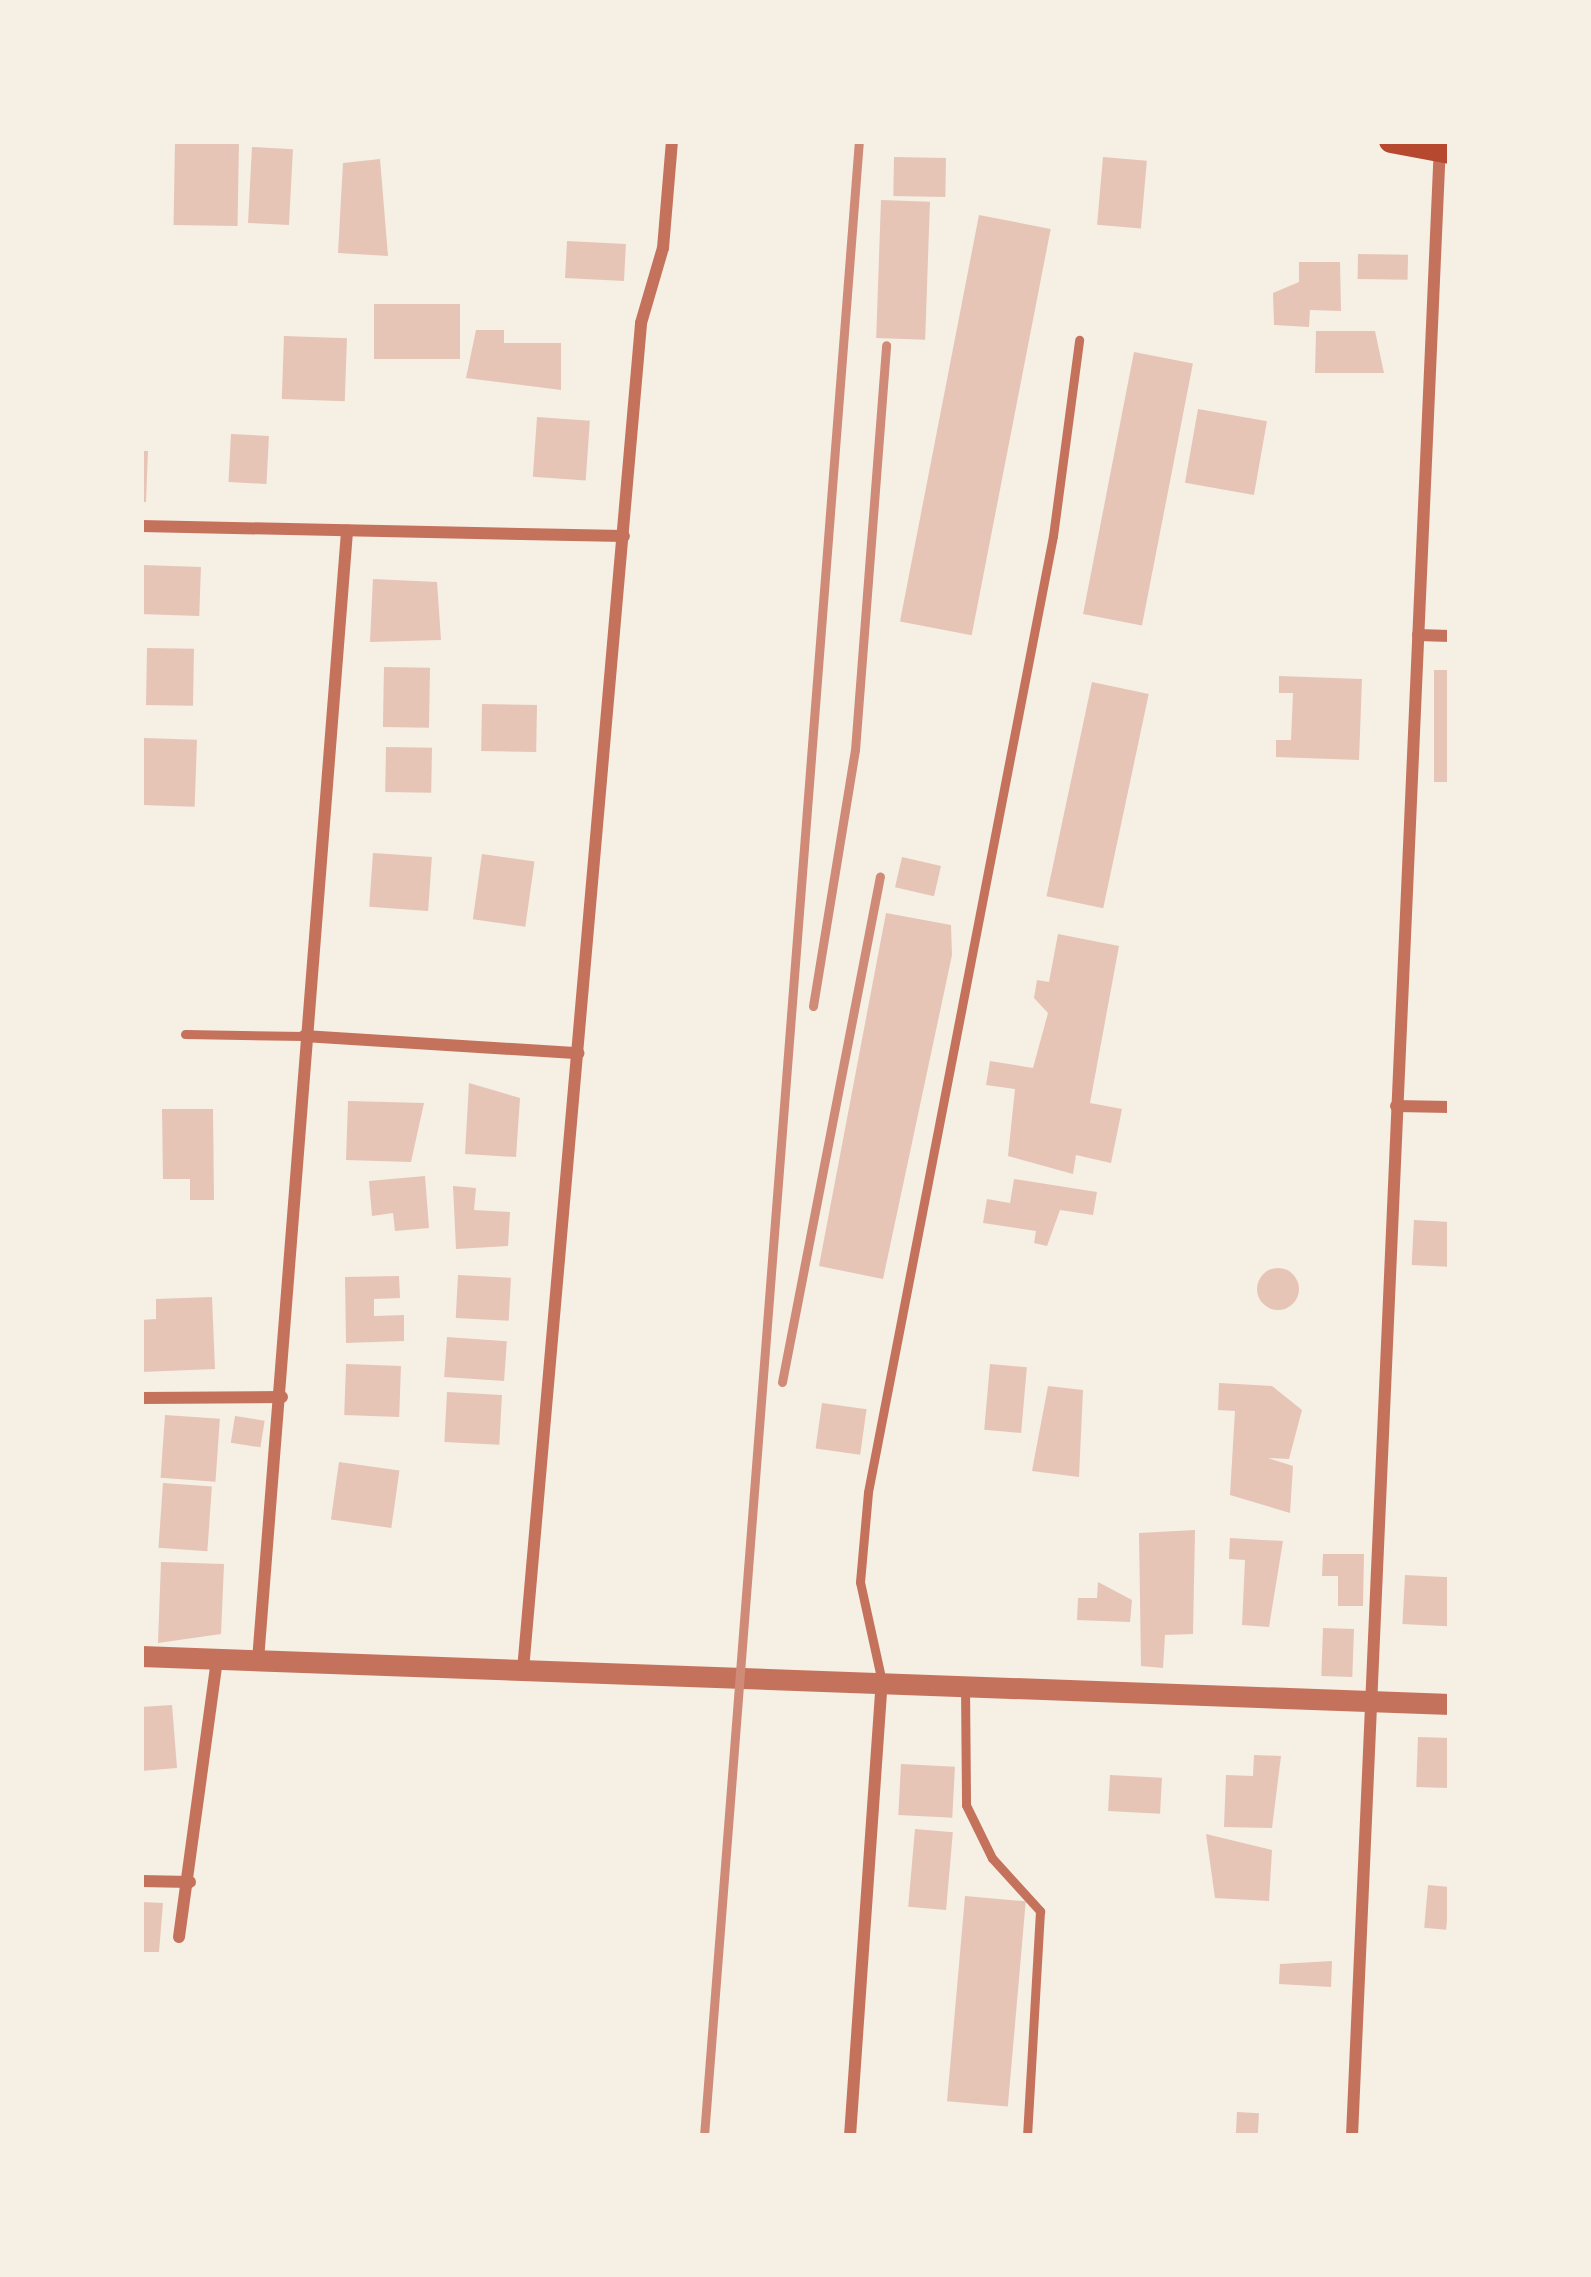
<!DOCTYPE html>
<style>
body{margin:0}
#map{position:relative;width:1591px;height:2277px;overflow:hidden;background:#f6efe4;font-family:Quicksand,sans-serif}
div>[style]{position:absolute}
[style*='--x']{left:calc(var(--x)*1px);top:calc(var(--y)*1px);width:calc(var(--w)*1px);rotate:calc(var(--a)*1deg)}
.building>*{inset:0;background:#e6c5b7;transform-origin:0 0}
.round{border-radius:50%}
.service>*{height:9px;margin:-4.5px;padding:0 4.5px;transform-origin:4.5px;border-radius:4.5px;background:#c5725c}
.minor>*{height:12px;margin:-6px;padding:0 6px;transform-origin:6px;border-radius:6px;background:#c5725c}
.tertiary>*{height:21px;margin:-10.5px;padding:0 10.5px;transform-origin:10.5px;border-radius:10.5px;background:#c5725c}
.secondary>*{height:24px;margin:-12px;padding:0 12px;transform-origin:12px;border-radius:12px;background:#b5482f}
.rail>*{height:9px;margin:-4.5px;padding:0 4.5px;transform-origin:4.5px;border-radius:4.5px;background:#cf8b77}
span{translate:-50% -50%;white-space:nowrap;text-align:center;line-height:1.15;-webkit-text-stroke:12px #f6efe4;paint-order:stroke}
.frame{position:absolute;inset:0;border:144px solid #f6efe4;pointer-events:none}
</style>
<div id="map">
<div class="building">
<i style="left:175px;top:141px;width:64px;height:84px;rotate:1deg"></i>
<i style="left:252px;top:147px;width:41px;height:76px;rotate:3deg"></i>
<i style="left:894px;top:157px;width:52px;height:39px;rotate:1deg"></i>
<i style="left:1103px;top:157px;width:44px;height:68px;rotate:5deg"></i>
<i style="clip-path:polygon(380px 159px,388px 256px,338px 253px,343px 163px)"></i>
<i style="left:881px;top:200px;width:49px;height:138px;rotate:2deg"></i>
<i style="left:979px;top:215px;width:73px;height:414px;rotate:11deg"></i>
<i style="left:567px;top:241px;width:59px;height:37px;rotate:3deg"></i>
<i style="left:1358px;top:254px;width:50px;height:25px;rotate:1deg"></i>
<i style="clip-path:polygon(1299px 262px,1340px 262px,1341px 311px,1310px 310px,1309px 327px,1274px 325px,1273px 293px,1299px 282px)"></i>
<i style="left:374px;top:304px;width:86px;height:55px"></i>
<i style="clip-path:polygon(476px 330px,504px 330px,504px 343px,561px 343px,561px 390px,466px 378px)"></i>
<i style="clip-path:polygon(1316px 331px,1375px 331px,1384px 373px,1315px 373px)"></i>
<i style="left:284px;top:336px;width:63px;height:63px;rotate:2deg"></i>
<i style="left:1134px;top:352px;width:60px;height:267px;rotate:11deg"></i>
<i style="left:1198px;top:409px;width:70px;height:75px;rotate:10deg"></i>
<i style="left:537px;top:417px;width:53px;height:60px;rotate:4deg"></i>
<i style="left:231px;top:434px;width:38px;height:48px;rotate:3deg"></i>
<i style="clip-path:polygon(141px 451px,148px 451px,146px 502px,141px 502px)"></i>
<i style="left:142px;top:565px;width:59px;height:49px;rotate:2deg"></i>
<i style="clip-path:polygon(373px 579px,437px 582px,441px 640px,370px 642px)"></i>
<i style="left:147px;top:648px;width:47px;height:57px;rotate:1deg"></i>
<i style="left:384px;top:667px;width:46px;height:60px;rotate:1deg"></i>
<i style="left:1434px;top:670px;width:16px;height:112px"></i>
<i style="clip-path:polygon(1279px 676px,1362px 679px,1359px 760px,1276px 757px,1276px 740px,1291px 740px,1293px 693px,1279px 693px)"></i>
<i style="left:1092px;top:682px;width:58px;height:219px;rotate:12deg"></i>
<i style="left:482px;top:704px;width:55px;height:47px;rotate:1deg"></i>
<i style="left:144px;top:738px;width:53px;height:67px;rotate:2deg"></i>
<i style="left:386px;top:747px;width:46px;height:45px;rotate:1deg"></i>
<i style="left:373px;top:853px;width:59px;height:54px;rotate:4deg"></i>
<i style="left:482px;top:854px;width:53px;height:66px;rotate:8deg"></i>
<i style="left:902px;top:857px;width:40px;height:31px;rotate:13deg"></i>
<i style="clip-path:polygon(886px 913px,951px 925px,952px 955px,883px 1279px,819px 1266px)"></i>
<i style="clip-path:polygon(1058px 934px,1119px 946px,1090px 1103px,1122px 1109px,1111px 1163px,1076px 1155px,1073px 1174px,1008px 1156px,1015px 1089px,986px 1085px,990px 1061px,1033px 1068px,1048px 1013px,1034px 998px,1037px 980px,1049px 982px)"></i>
<i style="clip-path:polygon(469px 1083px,520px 1098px,516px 1157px,465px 1154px)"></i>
<i style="clip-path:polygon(348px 1101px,424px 1103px,411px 1162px,346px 1160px)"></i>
<i style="clip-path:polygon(162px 1109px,213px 1109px,214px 1200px,190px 1200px,190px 1179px,163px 1179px)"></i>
<i style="clip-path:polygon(425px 1176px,429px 1228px,395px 1231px,393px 1213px,372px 1216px,369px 1181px)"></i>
<i style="clip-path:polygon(1014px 1179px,1097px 1192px,1093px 1215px,1060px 1210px,1047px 1246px,1034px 1243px,1036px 1231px,983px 1223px,987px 1199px,1010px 1203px)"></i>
<i style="clip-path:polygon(453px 1186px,476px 1188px,474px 1210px,510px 1212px,508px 1246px,456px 1249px)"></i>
<i style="left:1414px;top:1220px;width:36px;height:45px;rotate:3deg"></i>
<i class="round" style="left:1257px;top:1268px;width:42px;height:42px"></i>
<i style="left:458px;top:1275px;width:53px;height:43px;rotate:3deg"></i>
<i style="clip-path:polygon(399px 1276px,400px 1298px,374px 1299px,374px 1316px,404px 1315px,404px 1341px,346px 1343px,345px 1277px)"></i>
<i style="clip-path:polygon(212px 1297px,215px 1369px,141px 1372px,141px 1320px,156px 1319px,156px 1299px)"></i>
<i style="left:447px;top:1337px;width:60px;height:40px;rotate:4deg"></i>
<i style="left:346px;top:1364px;width:55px;height:51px;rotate:2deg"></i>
<i style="left:990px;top:1364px;width:37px;height:66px;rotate:5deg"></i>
<i style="clip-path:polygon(1219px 1383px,1272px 1386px,1302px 1410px,1289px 1459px,1268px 1458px,1293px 1466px,1290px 1513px,1230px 1495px,1235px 1411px,1218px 1410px)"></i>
<i style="clip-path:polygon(1048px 1386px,1083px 1390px,1079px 1477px,1032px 1471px)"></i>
<i style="left:447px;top:1392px;width:55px;height:50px;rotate:3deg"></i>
<i style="left:822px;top:1403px;width:45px;height:46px;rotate:8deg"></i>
<i style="left:165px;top:1415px;width:55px;height:63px;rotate:4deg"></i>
<i style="left:235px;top:1416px;width:30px;height:27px;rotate:9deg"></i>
<i style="left:339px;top:1462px;width:61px;height:58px;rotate:8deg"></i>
<i style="left:163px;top:1483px;width:49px;height:65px;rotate:4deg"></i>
<i style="clip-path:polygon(1195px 1530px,1193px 1634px,1165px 1635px,1163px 1668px,1141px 1666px,1139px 1533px)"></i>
<i style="clip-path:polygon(1230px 1538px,1283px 1541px,1269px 1627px,1242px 1625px,1245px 1560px,1229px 1559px)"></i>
<i style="clip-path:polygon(1323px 1554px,1364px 1554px,1363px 1606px,1338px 1606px,1338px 1576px,1322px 1576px)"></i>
<i style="clip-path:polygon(161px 1562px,224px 1564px,221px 1634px,158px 1643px)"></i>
<i style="left:1405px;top:1575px;width:45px;height:49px;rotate:3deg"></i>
<i style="clip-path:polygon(1098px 1582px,1132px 1600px,1130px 1622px,1077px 1620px,1078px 1598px,1097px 1598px)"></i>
<i style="left:1323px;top:1628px;width:31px;height:48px;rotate:2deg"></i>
<i style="clip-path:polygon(172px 1705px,177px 1768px,141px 1771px,141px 1707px)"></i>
<i style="left:1418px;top:1737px;width:32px;height:50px;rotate:2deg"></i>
<i style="clip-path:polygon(1254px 1755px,1281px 1756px,1272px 1828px,1224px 1827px,1226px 1775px,1253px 1776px)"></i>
<i style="left:901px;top:1764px;width:54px;height:51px;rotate:3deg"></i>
<i style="left:1110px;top:1775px;width:52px;height:36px;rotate:3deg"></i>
<i style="left:915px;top:1829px;width:38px;height:78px;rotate:5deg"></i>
<i style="clip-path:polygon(1206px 1834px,1272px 1850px,1269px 1901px,1215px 1898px)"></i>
<i style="left:1428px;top:1885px;width:22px;height:43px;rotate:5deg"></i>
<i style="left:965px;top:1896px;width:61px;height:206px;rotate:5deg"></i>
<i style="clip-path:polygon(141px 1902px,163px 1903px,159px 1952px,141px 1952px)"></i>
<i style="clip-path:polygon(1332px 1961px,1331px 1987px,1279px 1984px,1280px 1964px)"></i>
<i style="left:1237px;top:2112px;width:22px;height:24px;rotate:3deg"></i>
</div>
<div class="service">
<i style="--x:185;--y:1034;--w:119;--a:1"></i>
<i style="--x:882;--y:1682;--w:102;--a:-102.4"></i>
<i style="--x:860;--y:1582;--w:90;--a:-84.9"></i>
<i style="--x:868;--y:1492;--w:974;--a:-79.05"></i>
<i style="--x:1053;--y:536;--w:198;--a:-82.4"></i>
<i style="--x:965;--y:1685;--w:120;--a:89.5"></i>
<i style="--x:966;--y:1805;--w:59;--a:63.9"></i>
<i style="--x:992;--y:1858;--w:72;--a:47.8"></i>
<i style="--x:1040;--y:1911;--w:225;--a:93.3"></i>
</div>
<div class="minor">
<i style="--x:141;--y:526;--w:483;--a:1.2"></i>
<i style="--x:1418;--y:635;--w:32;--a:2"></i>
<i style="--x:304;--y:1036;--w:275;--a:3.6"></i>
<i style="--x:1396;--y:1106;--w:54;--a:1.1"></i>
<i style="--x:141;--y:1398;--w:141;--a:-0.4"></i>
<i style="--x:258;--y:1660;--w:1133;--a:-85.49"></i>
<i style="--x:523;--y:1670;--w:1352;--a:-84.99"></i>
<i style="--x:641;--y:323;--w:78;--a:-73.7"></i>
<i style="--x:663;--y:248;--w:107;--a:-85.2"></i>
<i style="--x:141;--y:1881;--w:49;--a:1.2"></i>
<i style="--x:179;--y:1937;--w:281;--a:-82.2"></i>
<i style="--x:850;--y:2136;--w:454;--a:-86"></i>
<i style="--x:1352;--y:2136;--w:1991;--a:-87.47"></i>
</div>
<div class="tertiary">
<i style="--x:141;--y:1656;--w:1310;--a:2.1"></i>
</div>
<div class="secondary">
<i style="--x:1391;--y:141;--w:60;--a:10.6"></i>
</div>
<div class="rail">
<i style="--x:813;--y:1006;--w:259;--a:-80.7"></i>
<i style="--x:855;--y:750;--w:406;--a:-85.6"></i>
<i style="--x:782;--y:1382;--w:515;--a:-79.04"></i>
<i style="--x:704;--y:2136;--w:2001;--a:-85.56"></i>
</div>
<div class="frame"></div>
</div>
